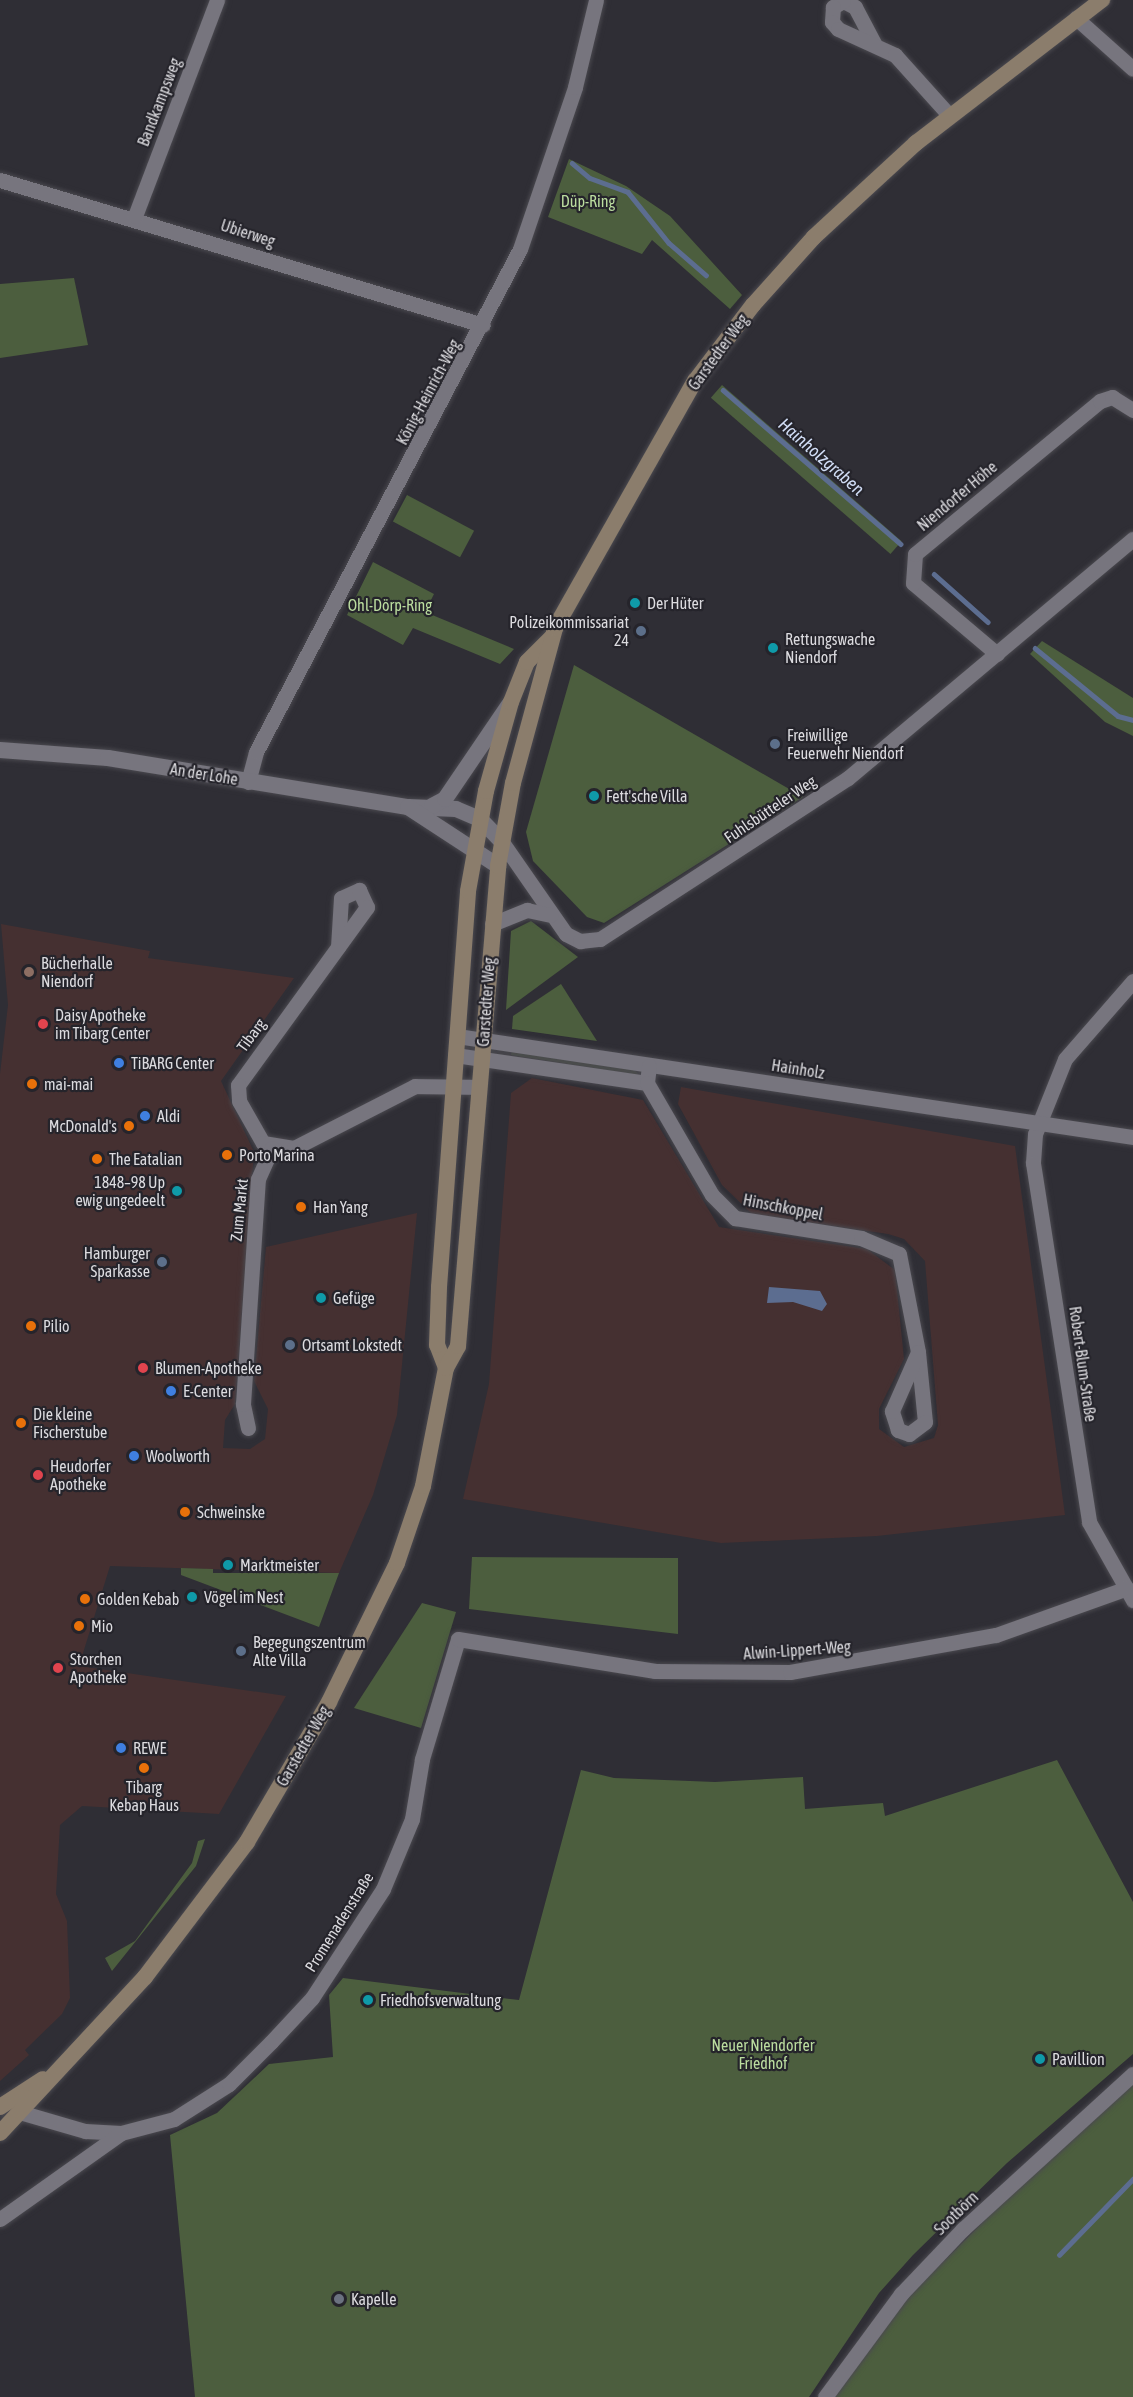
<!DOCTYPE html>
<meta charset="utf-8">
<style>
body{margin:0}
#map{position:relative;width:1133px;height:2397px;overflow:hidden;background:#2f2e35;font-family:"Asap Condensed",sans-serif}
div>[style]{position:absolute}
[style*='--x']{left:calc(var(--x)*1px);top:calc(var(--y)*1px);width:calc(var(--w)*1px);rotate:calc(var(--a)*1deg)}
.commercial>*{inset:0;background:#453031}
.green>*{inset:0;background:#4c5e3e;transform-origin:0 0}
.water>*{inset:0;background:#5c6d90}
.stream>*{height:4.5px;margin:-2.25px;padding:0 2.25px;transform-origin:2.25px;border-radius:2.25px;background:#5c6d90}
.roads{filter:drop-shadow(0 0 2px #4a494f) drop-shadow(0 0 2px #4a494f)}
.minor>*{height:15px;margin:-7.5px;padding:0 7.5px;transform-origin:7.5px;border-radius:7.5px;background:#77757e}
.tertiary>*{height:16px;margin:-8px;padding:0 8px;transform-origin:8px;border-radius:8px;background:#77757e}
.secondary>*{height:16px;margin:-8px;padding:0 8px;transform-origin:8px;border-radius:8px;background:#8b7d6c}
.dots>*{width:16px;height:16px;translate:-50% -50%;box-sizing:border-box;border:3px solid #25242b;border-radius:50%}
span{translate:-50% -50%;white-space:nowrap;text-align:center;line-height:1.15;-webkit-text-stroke:4.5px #25242b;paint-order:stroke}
.street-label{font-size:16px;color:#dcdbdf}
.park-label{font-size:16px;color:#bbdd9f}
.poi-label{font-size:16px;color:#dcdbdf}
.left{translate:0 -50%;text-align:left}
.right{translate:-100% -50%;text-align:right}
.water-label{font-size:18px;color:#d0dcf4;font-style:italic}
</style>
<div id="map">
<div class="commercial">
<i style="clip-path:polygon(1px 924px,150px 951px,148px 958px,294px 978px,221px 1081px,254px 1152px,235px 1404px,225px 1420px,223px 1448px,250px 1449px,265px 1439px,268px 1409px,254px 1381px,266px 1247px,417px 1213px,397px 1415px,373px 1495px,339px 1573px,110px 1566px,79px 1666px,286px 1696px,219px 1814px,82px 1806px,60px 1825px,56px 1894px,67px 1921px,70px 1998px,62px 2014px,25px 2050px,29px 2055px,0 2081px,0 1074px,8px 1005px)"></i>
<i style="clip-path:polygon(532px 1078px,643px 1100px,719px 1227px,867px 1249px,895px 1270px,904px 1359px,879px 1409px,879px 1429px,904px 1447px,934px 1438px,938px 1425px,925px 1261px,904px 1239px,888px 1234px,752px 1214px,722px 1185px,678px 1104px,681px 1087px,1015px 1146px,1065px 1515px,877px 1536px,721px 1543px,463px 1499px,489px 1384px,511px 1093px)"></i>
</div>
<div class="green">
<i style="clip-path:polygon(569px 159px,626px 186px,670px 216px,742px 295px,730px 309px,652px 240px,642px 254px,548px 217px)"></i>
<i style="clip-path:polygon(74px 278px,88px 345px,0 358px,0 284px)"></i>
<i style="left:722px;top:385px;width:238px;height:17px;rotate:41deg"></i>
<i style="left:407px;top:495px;width:76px;height:30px;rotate:28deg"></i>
<i style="clip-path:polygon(373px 562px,434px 594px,425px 612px,514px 649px,500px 664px,413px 628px,403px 645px,347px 615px)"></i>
<i style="clip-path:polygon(1042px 641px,1133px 698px,1133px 736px,1105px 722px,1030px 654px)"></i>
<i style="clip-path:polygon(574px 665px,803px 797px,604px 923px,587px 917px,533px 861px,526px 832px)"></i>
<i style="clip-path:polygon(531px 921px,578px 957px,506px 1010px,511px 931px)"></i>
<i style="clip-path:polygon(561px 984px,597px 1041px,512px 1029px,513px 1016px)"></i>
<i style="clip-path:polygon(512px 1050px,633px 1068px,639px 1075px,511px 1055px)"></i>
<i style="clip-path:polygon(472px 1557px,678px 1558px,678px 1634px,469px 1609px)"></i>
<i style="clip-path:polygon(181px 1568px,213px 1569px,213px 1573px,339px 1573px,319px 1627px,181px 1575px)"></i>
<i style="clip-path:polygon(422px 1603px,456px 1612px,421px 1728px,354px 1708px)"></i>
<i style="clip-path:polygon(1057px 1760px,1133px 1902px,1133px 2054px,1007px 2163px,913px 2255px,879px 2293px,809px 2397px,195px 2397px,170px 2135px,217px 2113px,269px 2064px,333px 2057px,329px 1995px,343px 1978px,519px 2000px,581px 1770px,614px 1778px,715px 1782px,803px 1777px,805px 1809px,883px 1803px,885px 1816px)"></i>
<i style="clip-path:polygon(205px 1839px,196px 1866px,112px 1971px,105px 1958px,135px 1941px,192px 1863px,198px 1841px)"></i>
<i style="clip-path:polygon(1133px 2084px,1133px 2397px,835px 2397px,908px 2297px,1022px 2183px)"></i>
</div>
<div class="water">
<i style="clip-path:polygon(769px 1287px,820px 1291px,827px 1304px,822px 1311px,793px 1302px,767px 1303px)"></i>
</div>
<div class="stream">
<i style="--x:572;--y:163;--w:23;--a:40"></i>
<i style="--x:590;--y:178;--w:40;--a:20.2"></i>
<i style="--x:628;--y:192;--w:65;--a:51.2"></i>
<i style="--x:669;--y:243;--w:49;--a:40.9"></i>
<i style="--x:723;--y:390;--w:235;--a:40.9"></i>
<i style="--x:934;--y:574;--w:72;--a:41.6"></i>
<i style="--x:1035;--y:648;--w:107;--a:39.3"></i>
<i style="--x:1118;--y:716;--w:16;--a:15"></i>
<i style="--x:1059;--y:2255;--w:106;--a:-45.8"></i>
</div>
<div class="roads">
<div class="minor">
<i style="--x:1076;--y:18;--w:76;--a:41.8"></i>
<i style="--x:875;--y:45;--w:43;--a:-117.8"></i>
<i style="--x:855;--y:7;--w:13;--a:-153"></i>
<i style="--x:843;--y:1;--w:12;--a:149"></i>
<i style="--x:833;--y:7;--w:15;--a:94"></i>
<i style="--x:832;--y:22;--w:9;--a:49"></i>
<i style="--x:838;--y:29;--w:63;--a:24.5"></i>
<i style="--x:895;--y:55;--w:81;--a:48"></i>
<i style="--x:0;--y:180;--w:504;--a:16.71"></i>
<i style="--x:135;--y:216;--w:231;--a:-69.2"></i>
<i style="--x:997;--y:654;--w:110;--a:-139.8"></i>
<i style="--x:913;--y:583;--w:29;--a:-86"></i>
<i style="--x:915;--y:554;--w:240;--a:-39.6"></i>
<i style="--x:1100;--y:401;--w:13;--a:-18"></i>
<i style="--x:1112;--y:397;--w:25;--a:32"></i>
<i style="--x:248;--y:782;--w:31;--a:-75"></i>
<i style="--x:256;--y:752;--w:568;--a:-62.31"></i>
<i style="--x:520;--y:249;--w:171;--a:-71.2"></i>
<i style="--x:575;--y:87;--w:89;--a:-76.4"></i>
<i style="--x:502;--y:842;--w:112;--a:55.2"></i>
<i style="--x:566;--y:934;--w:16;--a:27"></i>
<i style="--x:580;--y:941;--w:20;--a:-6"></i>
<i style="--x:600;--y:939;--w:296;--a:-33"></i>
<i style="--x:848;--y:778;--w:372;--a:-40"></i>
<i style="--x:492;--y:924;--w:38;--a:-22"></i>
<i style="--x:527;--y:910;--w:24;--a:12"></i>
<i style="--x:338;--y:947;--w:49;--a:-86.5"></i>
<i style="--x:341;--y:898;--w:20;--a:-24"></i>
<i style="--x:359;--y:890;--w:19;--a:65"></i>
<i style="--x:367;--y:907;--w:220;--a:125.9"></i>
<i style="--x:238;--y:1085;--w:16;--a:86"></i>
<i style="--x:239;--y:1101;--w:48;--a:60.3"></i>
<i style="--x:263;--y:1143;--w:31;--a:9"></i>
<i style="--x:294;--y:1148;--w:136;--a:-27.1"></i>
<i style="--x:415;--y:1086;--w:64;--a:0.9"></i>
<i style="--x:1133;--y:981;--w:103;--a:131.1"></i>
<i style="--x:1065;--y:1059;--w:81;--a:111.8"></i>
<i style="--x:1035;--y:1134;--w:29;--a:94"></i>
<i style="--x:1033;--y:1163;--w:363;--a:81.1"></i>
<i style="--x:1089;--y:1522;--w:90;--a:60.6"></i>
<i style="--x:457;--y:1036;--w:684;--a:8.5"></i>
<i style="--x:455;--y:1055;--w:194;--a:8.3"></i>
<i style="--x:649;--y:1066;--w:17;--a:97"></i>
<i style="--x:647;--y:1083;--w:129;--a:59.9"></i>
<i style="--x:712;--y:1195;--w:33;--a:45"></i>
<i style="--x:735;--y:1218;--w:128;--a:9"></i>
<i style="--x:861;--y:1238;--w:41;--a:22.8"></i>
<i style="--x:899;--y:1254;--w:100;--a:79"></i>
<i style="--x:918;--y:1352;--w:70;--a:84.3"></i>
<i style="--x:925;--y:1422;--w:20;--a:143"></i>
<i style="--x:909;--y:1434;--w:12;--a:-160"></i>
<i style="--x:898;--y:1430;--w:20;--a:-108"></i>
<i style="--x:892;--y:1411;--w:64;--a:-66.2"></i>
<i style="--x:248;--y:1428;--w:25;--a:-102"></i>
<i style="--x:243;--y:1404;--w:225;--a:-86.2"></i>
<i style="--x:258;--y:1179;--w:34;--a:-66"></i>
<i style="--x:23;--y:2113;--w:65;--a:16.2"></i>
<i style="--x:85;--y:2131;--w:36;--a:3"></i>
<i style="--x:121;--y:2133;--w:55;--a:-14.8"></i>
<i style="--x:174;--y:2119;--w:65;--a:-32.5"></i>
<i style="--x:229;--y:2084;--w:59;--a:-45"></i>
<i style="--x:271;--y:2042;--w:60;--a:-47"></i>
<i style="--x:312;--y:1998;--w:130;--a:-56.9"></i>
<i style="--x:383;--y:1889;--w:76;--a:-67.5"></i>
<i style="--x:412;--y:1819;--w:61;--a:-80.5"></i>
<i style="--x:422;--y:1759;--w:125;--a:-73.3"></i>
<i style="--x:458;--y:1639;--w:200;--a:9.2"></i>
<i style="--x:655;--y:1671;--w:135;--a:0.4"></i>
<i style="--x:790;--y:1672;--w:209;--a:-10.2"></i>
<i style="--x:996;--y:1635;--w:139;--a:-19.7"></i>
<i style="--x:0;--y:2219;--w:148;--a:-35.4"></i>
<i style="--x:825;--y:2397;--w:128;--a:-53.6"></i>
<i style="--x:901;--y:2294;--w:90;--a:-46.4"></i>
<i style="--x:963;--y:2229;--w:230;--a:-42.4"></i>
</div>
<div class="tertiary">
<i style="--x:0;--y:750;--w:108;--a:4.2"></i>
<i style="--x:108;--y:758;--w:304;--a:9.3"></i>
<i style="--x:408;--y:807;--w:48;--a:2.4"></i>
<i style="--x:456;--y:809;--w:26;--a:23"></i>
<i style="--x:480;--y:819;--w:32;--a:46"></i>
<i style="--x:432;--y:806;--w:15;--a:-28"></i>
<i style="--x:445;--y:799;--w:114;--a:-55.8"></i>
<i style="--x:408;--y:807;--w:108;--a:33.2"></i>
</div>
<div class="secondary">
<i style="--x:446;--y:1368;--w:25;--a:-111"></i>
<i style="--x:437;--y:1345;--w:58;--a:-88"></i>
<i style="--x:439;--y:1287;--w:397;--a:-85.8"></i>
<i style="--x:468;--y:891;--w:102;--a:-79.8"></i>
<i style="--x:486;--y:791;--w:92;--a:-74.3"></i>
<i style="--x:511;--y:702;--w:43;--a:-68.2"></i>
<i style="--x:527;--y:662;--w:34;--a:-45"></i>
<i style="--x:0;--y:2107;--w:51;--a:-33.1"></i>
<i style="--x:0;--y:2133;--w:213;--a:-47.1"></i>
<i style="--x:145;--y:1977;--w:169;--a:-52.9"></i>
<i style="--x:247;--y:1842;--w:162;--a:-59.6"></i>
<i style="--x:329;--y:1702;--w:155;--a:-63.9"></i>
<i style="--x:397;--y:1563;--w:81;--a:-71.3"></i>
<i style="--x:423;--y:1486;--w:120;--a:-79"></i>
<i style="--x:446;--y:1368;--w:25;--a:-61"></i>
<i style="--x:458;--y:1346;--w:482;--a:-85.2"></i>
<i style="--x:498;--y:866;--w:84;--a:-79.8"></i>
<i style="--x:513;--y:783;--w:161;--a:-74.8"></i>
<i style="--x:555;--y:628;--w:284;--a:-60.5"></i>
<i style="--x:695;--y:381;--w:96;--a:-52.7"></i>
<i style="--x:753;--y:305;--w:91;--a:-48.1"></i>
<i style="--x:814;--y:237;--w:139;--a:-42.7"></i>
<i style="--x:916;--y:143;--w:235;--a:-37.6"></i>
</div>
</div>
<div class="dots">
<i style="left:635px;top:603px;background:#0f9aa8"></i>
<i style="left:641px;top:631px;background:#5c6f8a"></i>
<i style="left:773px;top:648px;background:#0f9aa8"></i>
<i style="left:775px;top:744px;background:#5c6f8a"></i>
<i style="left:594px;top:796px;background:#0f9aa8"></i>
<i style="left:29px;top:972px;background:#8d6e63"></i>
<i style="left:43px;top:1024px;background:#e0444e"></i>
<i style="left:119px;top:1063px;background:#3f7fe0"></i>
<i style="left:32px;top:1084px;background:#e8710a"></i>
<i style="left:145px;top:1116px;background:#3f7fe0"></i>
<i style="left:129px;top:1126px;background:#e8710a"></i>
<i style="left:227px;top:1155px;background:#e8710a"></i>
<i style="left:97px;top:1159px;background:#e8710a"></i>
<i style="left:177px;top:1191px;background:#0f9aa8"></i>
<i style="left:301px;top:1207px;background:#e8710a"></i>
<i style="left:162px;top:1262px;background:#5c6f8a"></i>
<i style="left:321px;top:1298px;background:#0f9aa8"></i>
<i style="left:31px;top:1326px;background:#e8710a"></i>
<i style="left:290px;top:1345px;background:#5c6f8a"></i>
<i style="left:143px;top:1368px;background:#e0444e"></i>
<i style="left:171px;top:1391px;background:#3f7fe0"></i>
<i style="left:21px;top:1423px;background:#e8710a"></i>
<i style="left:134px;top:1456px;background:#3f7fe0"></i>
<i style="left:38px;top:1475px;background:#e0444e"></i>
<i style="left:185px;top:1512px;background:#e8710a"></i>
<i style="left:228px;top:1565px;background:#0f9aa8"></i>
<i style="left:192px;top:1597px;background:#0f9aa8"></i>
<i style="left:85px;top:1599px;background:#e8710a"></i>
<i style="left:79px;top:1626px;background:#e8710a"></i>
<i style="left:241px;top:1651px;background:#5c6f8a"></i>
<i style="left:58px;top:1668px;background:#e0444e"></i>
<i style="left:121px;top:1748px;background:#3f7fe0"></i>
<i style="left:144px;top:1768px;background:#e8710a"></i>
<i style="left:368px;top:2000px;background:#0f9aa8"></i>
<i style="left:1040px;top:2059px;background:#0f9aa8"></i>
<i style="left:339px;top:2299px;background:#6b7280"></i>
</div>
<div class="street-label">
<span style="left:159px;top:102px;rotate:-69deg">Bandkampsweg</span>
<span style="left:248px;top:233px;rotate:18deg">Ubierweg</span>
<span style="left:718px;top:352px;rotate:-54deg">Garstedter Weg</span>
<span style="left:428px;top:392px;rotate:-62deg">König-Heinrich-Weg</span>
<span style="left:957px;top:496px;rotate:-40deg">Niendorfer Höhe</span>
<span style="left:204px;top:774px;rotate:9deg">An der Lohe</span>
<span style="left:770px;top:809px;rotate:-34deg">Fuhlsbütteler Weg</span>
<span style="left:486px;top:1002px;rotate:-86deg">Garstedter Weg</span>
<span style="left:251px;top:1035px;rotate:-54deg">Tibarg</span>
<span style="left:798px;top:1069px;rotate:9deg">Hainholz</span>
<span style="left:783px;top:1207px;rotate:11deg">Hinschkoppel</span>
<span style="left:239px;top:1210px;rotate:-84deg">Zum Markt</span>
<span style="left:1083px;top:1364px;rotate:82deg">Robert-Blum-Straße</span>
<span style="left:797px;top:1650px;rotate:-4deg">Alwin-Lippert-Weg</span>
<span style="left:303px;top:1746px;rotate:-60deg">Garstedter Weg</span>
<span style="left:339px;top:1922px;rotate:-58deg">Promenadenstraße</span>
<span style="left:956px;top:2213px;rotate:-44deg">Sootbörn</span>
</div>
<div class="park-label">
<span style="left:588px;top:201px">Düp-Ring</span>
<span style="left:390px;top:605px">Ohl-Dörp-Ring</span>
<span style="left:763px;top:2054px">Neuer Niendorfer<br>Friedhof</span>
</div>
<div class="poi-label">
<span class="left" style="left:647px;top:603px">Der Hüter</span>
<span class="right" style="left:629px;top:631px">Polizeikommissariat<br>24</span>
<span class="left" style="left:785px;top:648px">Rettungswache<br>Niendorf</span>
<span class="left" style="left:787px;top:744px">Freiwillige<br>Feuerwehr Niendorf</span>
<span class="left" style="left:606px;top:796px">Fett'sche Villa</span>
<span class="left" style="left:41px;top:972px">Bücherhalle<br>Niendorf</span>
<span class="left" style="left:55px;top:1024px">Daisy Apotheke<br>im Tibarg Center</span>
<span class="left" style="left:131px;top:1063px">TiBARG Center</span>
<span class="left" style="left:44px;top:1084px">mai-mai</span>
<span class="left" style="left:157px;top:1116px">Aldi</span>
<span class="right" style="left:117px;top:1126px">McDonald's</span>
<span class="left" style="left:239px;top:1155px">Porto Marina</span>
<span class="left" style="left:109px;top:1159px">The Eatalian</span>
<span class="right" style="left:165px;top:1191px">1848–98 Up<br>ewig ungedeelt</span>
<span class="left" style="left:313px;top:1207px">Han Yang</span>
<span class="right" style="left:150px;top:1262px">Hamburger<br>Sparkasse</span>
<span class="left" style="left:333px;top:1298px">Gefüge</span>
<span class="left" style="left:43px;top:1326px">Pilio</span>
<span class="left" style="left:302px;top:1345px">Ortsamt Lokstedt</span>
<span class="left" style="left:155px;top:1368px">Blumen-Apotheke</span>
<span class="left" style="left:183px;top:1391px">E-Center</span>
<span class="left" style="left:33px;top:1423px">Die kleine<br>Fischerstube</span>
<span class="left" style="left:146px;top:1456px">Woolworth</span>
<span class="left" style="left:50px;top:1475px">Heudorfer<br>Apotheke</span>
<span class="left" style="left:197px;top:1512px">Schweinske</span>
<span class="left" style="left:240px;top:1565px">Marktmeister</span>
<span class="left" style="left:204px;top:1597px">Vögel im Nest</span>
<span class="left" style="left:97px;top:1599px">Golden Kebab</span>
<span class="left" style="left:91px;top:1626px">Mio</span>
<span class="left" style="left:253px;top:1651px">Begegungszentrum<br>Alte Villa</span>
<span class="left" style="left:70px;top:1668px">Storchen<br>Apotheke</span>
<span class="left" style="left:133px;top:1748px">REWE</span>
<span style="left:144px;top:1796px">Tibarg<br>Kebap Haus</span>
<span class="left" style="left:380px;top:2000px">Friedhofsverwaltung</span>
<span class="left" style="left:1052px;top:2059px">Pavillion</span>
<span class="left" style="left:351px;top:2299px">Kapelle</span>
</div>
<div class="water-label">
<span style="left:821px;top:457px;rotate:41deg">Hainholzgraben</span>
</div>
</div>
